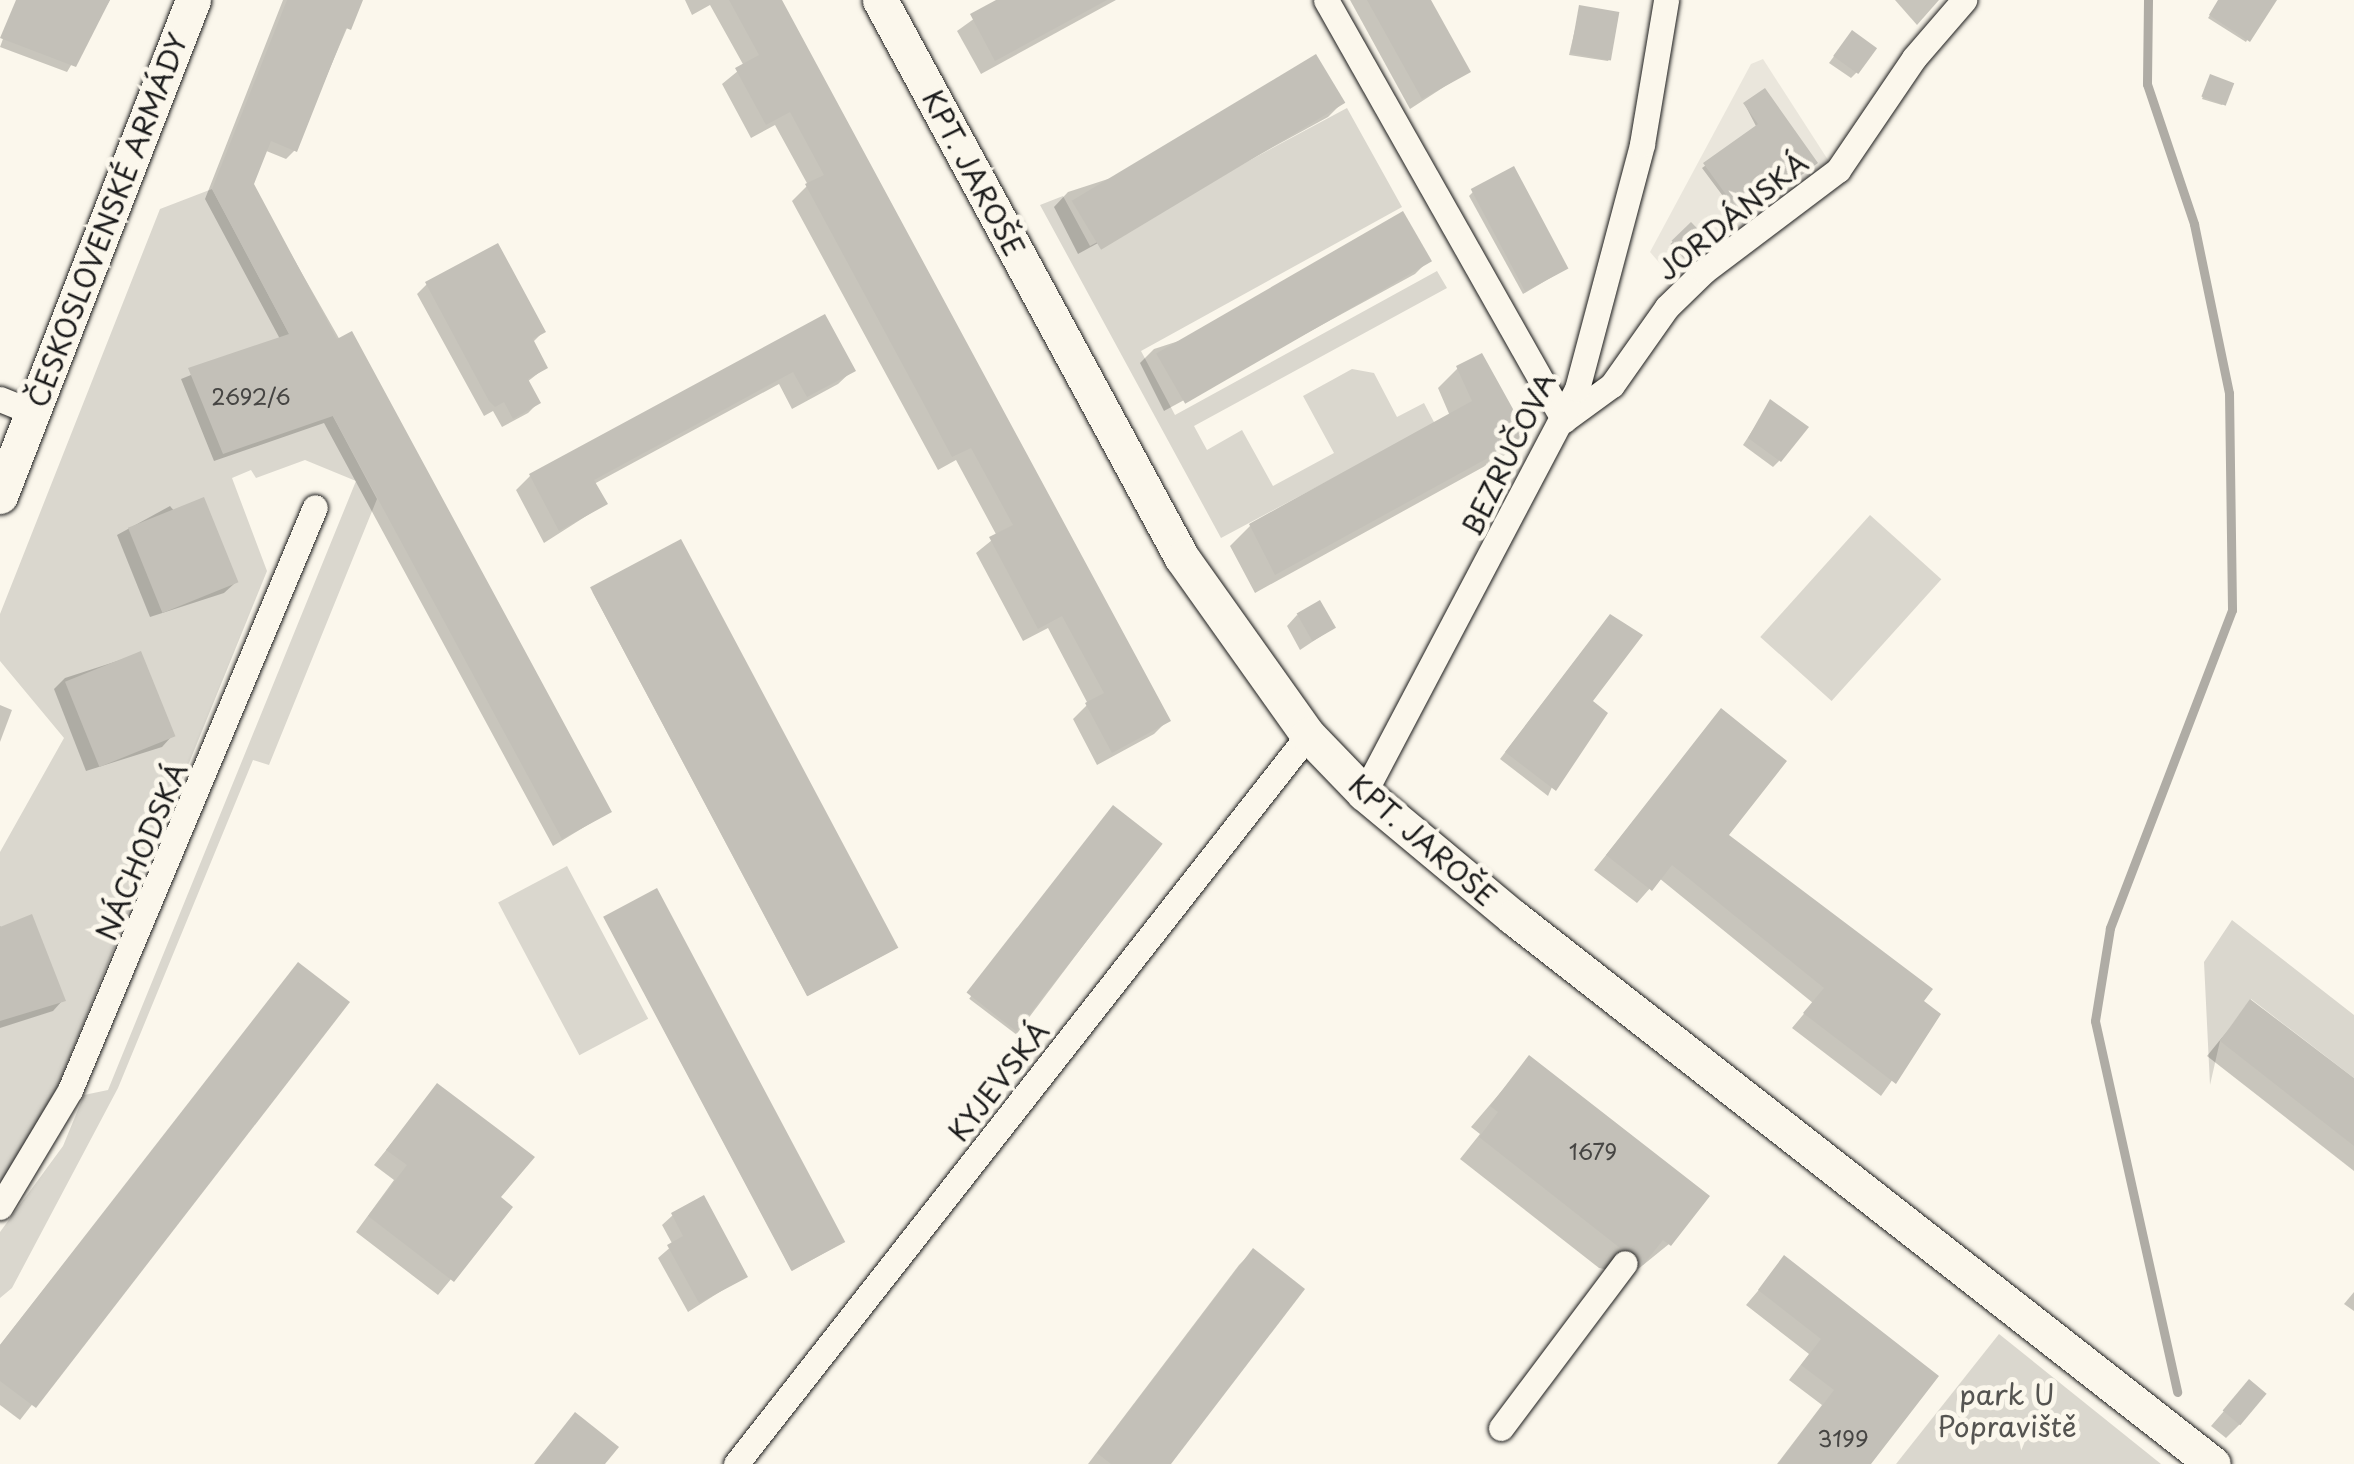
<!DOCTYPE html>
<meta charset="utf-8">
<style>
body{margin:0}
#map{position:relative;width:2354px;height:1464px;overflow:hidden;background:#fbf7ec;font-family:"Playpen Sans",sans-serif}
div>[style]{position:absolute}
[style*='--x']{left:calc(var(--x)*1px);top:calc(var(--y)*1px);width:calc(var(--w)*1px);rotate:calc(var(--a)*1deg)}
.built>*{inset:0;background:#eae6dc}
.green>*{inset:0;background:#dad7ce;transform-origin:0 0}
.shadow>*{inset:0;background:#0003;transform-origin:0 0}
.stream>*{height:9px;margin:-4.5px;padding:0 4.5px;transform-origin:4.5px;border-radius:4.5px;background:#afaca5}
.building>*{inset:0;background:#c3c0b8;transform-origin:0 0}
.roads{filter:drop-shadow(0 0 2px #1c1c1c) drop-shadow(0 0 2px #1c1c1c)}
.street>*{height:25px;margin:-12.5px;padding:0 12.5px;transform-origin:12.5px;border-radius:12.5px;background:#fbf7ec}
.secondary>*{height:35px;margin:-17.5px;padding:0 17.5px;transform-origin:17.5px;border-radius:17.5px;background:#fbf7ec}
span{translate:-50% -50%;white-space:nowrap;text-align:center;line-height:1.15;-webkit-text-stroke:10px #fbf7ec;paint-order:stroke}
.number-label{font-size:22px;color:#464543}
.number-label span{-webkit-text-stroke-width:0}
.street-label{font-size:28px;color:#1c1c1c}
.park-label{font-size:28px;color:#555451}
</style>
<div id="map">
<div class="built">
<i style="clip-path:polygon(1763px 59px,1830px 163px,1676px 282px,1650px 252px,1751px 64px)"></i>
</div>
<div class="green">
<i style="clip-path:polygon(1347px 108px,1402px 207px,1141px 351px,1175px 415px,1437px 271px,1447px 288px,1194px 426px,1207px 450px,1242px 430px,1273px 486px,1334px 453px,1303px 396px,1352px 369px,1374px 373px,1397px 417px,1424px 403px,1435px 424px,1221px 538px,1040px 205px,1063px 196px,1090px 246px)"></i>
<i style="clip-path:polygon(212px 189px,377px 499px,269px 765px,253px 760px,118px 1088px,12px 1288px,0 1298px,0 1232px,63px 1146px,84px 1095px,108px 1090px,356px 481px,305px 460px,256px 478px,251px 470px,232px 478px,267px 571px,34px 1145px,0 1191px,0 852px,64px 738px,0 661px,0 614px,160px 209px)"></i>
<i style="left:1870px;top:515px;width:96px;height:164px;rotate:42deg"></i>
<i style="left:567px;top:866px;width:173px;height:78px;rotate:62deg"></i>
<i style="clip-path:polygon(2232px 920px,2354px 1015px,2354px 1078px,2251px 999px,2220px 1041px,2210px 1085px,2204px 962px)"></i>
<i style="clip-path:polygon(1999px 1334px,2161px 1464px,1896px 1464px)"></i>
</div>
<div class="shadow">
<i style="clip-path:polygon(110px 0,67px 72px,0 47px,17px 1px)"></i>
<i style="clip-path:polygon(283px 0,359px 0,295px 150px,286px 159px,264px 150px,251px 184px,609px 812px,553px 846px,324px 423px,214px 461px,181px 379px,280px 339px,205px 199px)"></i>
<i style="clip-path:polygon(685px 0,778px 0,1168px 720px,1154px 734px,1097px 765px,1073px 719px,1088px 704px,1048px 628px,1023px 641px,976px 553px,997px 536px,956px 460px,938px 470px,792px 201px,808px 185px,775px 125px,751px 138px,722px 84px,744px 66px,710px 5px,692px 15px)"></i>
<i style="clip-path:polygon(1000px 0,1116px 0,981px 74px,957px 31px)"></i>
<i style="clip-path:polygon(1350px 0,1428px 0,1467px 72px,1410px 109px)"></i>
<i style="clip-path:polygon(1895px 0,1939px 0,1917px 25px)"></i>
<i style="clip-path:polygon(2220px 0,2270px 0,2246px 42px,2208px 18px)"></i>
<i style="clip-path:polygon(1580px 8px,1610px 58px,1608px 61px,1569px 55px)"></i>
<i style="clip-path:polygon(1846px 40px,1857px 72px,1851px 78px,1829px 63px)"></i>
<i style="clip-path:polygon(2210px 77px,2224px 103px,2222px 105px,2202px 99px)"></i>
<i style="clip-path:polygon(1342px 103px,1328px 117px,1078px 254px,1054px 207px,1068px 192px)"></i>
<i style="clip-path:polygon(1745px 105px,1813px 166px,1740px 219px,1702px 168px,1757px 128px)"></i>
<i style="clip-path:polygon(1473px 192px,1562px 271px,1523px 294px,1469px 196px)"></i>
<i style="left:1691px;top:225px;width:23px;height:28px;rotate:47deg"></i>
<i style="clip-path:polygon(1429px 260px,1415px 274px,1164px 411px,1140px 363px,1154px 349px)"></i>
<i style="clip-path:polygon(427px 284px,543px 332px,532px 343px,545px 368px,527px 382px,538px 403px,528px 413px,502px 427px,493px 411px,484px 416px,417px 294px)"></i>
<i style="clip-path:polygon(824px 317px,853px 370px,838px 384px,792px 409px,779px 384px,594px 484px,605px 504px,544px 543px,516px 490px,530px 476px)"></i>
<i style="clip-path:polygon(1458px 368px,1525px 436px,1505px 455px,1255px 593px,1230px 546px,1250px 526px,1450px 416px,1438px 388px)"></i>
<i style="clip-path:polygon(1771px 402px,1779px 461px,1773px 467px,1743px 445px)"></i>
<i style="clip-path:polygon(170px 506px,235px 583px,224px 593px,150px 617px,117px 535px)"></i>
<i style="clip-path:polygon(592px 591px,895px 949px,807px 996px)"></i>
<i style="clip-path:polygon(1297px 615px,1333px 628px,1300px 650px,1287px 626px)"></i>
<i style="clip-path:polygon(1604px 623px,1590px 702px,1548px 796px,1500px 759px)"></i>
<i style="clip-path:polygon(139px 654px,172px 736px,162px 747px,86px 771px,54px 689px,65px 678px)"></i>
<i style="clip-path:polygon(0 705px,12px 710px,0 742px)"></i>
<i style="clip-path:polygon(1721px 712px,1725px 835px,1938px 1015px,1881px 1096px,1792px 1028px,1813px 1003px,1659px 878px,1637px 903px,1594px 870px)"></i>
<i style="left:1113px;top:808px;width:59px;height:239px;rotate:37deg"></i>
<i style="clip-path:polygon(605px 919px,842px 1243px,792px 1271px)"></i>
<i style="clip-path:polygon(0 926px,63px 1000px,53px 1011px,0 1028px)"></i>
<i style="clip-path:polygon(298px 966px,346px 1003px,20px 1420px,0 1405px,0 1345px)"></i>
<i style="clip-path:polygon(2251px 1002px,2354px 1081px,2354px 1171px,2207px 1056px)"></i>
<i style="clip-path:polygon(1529px 1059px,1669px 1244px,1621px 1283px,1615px 1271px,1599px 1268px,1460px 1159px,1480px 1134px,1471px 1127px)"></i>
<i style="clip-path:polygon(438px 1086px,497px 1198px,509px 1208px,438px 1295px,356px 1232px,394px 1180px,374px 1165px)"></i>
<i style="clip-path:polygon(673px 1215px,745px 1276px,688px 1312px,658px 1258px,673px 1245px,662px 1225px)"></i>
<i style="clip-path:polygon(1253px 1251px,1167px 1464px,1088px 1464px,1239px 1265px)"></i>
<i style="clip-path:polygon(1785px 1259px,1936px 1376px,1868px 1464px,1777px 1464px,1822px 1405px,1789px 1380px,1809px 1354px,1746px 1305px)"></i>
<i style="clip-path:polygon(2354px 1292px,2354px 1311px,2344px 1304px)"></i>
<i style="clip-path:polygon(2249px 1382px,2240px 1424px,2226px 1438px,2211px 1426px)"></i>
</div>
<div class="stream">
<i style="--x:2148;--y:0;--w:84;--a:90.7"></i>
<i style="--x:2147;--y:84;--w:148;--a:71.4"></i>
<i style="--x:2194;--y:224;--w:173;--a:78.3"></i>
<i style="--x:2229;--y:393;--w:217;--a:89.2"></i>
<i style="--x:2232;--y:610;--w:341;--a:111"></i>
<i style="--x:2110;--y:928;--w:94;--a:99.2"></i>
<i style="--x:2095;--y:1021;--w:380;--a:77.5"></i>
</div>
<div class="building">
<i style="clip-path:polygon(16px 0,110px 0,76px 67px,0 38px)"></i>
<i style="clip-path:polygon(287px 0,363px 0,351px 30px,346px 28px,297px 152px,271px 141px,254px 184px,337px 339px,352px 331px,612px 812px,562px 839px,333px 416px,223px 454px,188px 368px,289px 334px,212px 189px)"></i>
<i style="clip-path:polygon(729px 0,782px 0,1171px 721px,1112px 753px,1085px 703px,1104px 693px,1062px 616px,1038px 629px,989px 537px,1013px 525px,971px 448px,952px 457px,926px 408px,805px 184px,824px 175px,790px 112px,766px 125px,735px 68px,759px 55px)"></i>
<i style="clip-path:polygon(996px 0,1107px 0,995px 61px,970px 14px)"></i>
<i style="clip-path:polygon(1367px 0,1431px 0,1471px 72px,1422px 99px)"></i>
<i style="clip-path:polygon(2218px 0,2277px 0,2250px 42px,2209px 15px)"></i>
<i style="left:1579px;top:5px;width:41px;height:49px;rotate:10deg"></i>
<i style="left:1852px;top:30px;width:31px;height:32px;rotate:36deg"></i>
<i style="left:1316px;top:54px;width:57px;height:285px;rotate:59deg"></i>
<i style="left:2210px;top:74px;width:26px;height:24px;rotate:21deg"></i>
<i style="clip-path:polygon(1765px 88px,1818px 163px,1743px 218px,1703px 163px,1758px 124px,1743px 103px)"></i>
<i style="left:1514px;top:166px;width:116px;height:49px;rotate:62deg"></i>
<i style="left:1403px;top:211px;width:58px;height:285px;rotate:60deg"></i>
<i style="left:1691px;top:222px;width:28px;height:27px;rotate:46deg"></i>
<i style="clip-path:polygon(498px 243px,546px 332px,533px 339px,548px 368px,528px 379px,541px 403px,513px 419px,504px 402px,495px 407px,489px 401px,425px 282px)"></i>
<i style="clip-path:polygon(825px 314px,856px 371px,807px 397px,793px 372px,594px 480px,608px 504px,559px 531px,529px 474px)"></i>
<i style="clip-path:polygon(1482px 353px,1528px 436px,1275px 575px,1249px 524px,1472px 401px,1456px 366px)"></i>
<i style="clip-path:polygon(1770px 399px,1809px 427px,1781px 462px,1748px 438px)"></i>
<i style="left:204px;top:497px;width:92px;height:82px;rotate:68deg"></i>
<i style="left:681px;top:539px;width:463px;height:103px;rotate:62deg"></i>
<i style="left:1320px;top:600px;width:32px;height:27px;rotate:60deg"></i>
<i style="clip-path:polygon(1610px 614px,1643px 635px,1593px 701px,1608px 713px,1556px 791px,1505px 752px)"></i>
<i style="left:141px;top:651px;width:92px;height:82px;rotate:68deg"></i>
<i style="clip-path:polygon(1721px 708px,1787px 761px,1729px 835px,1933px 989px,1924px 1001px,1941px 1014px,1896px 1084px,1803px 1013px,1824px 988px,1672px 865px,1652px 891px,1606px 855px)"></i>
<i style="left:1113px;top:805px;width:63px;height:238px;rotate:38deg"></i>
<i style="left:657px;top:888px;width:401px;height:61px;rotate:62deg"></i>
<i style="clip-path:polygon(32px 914px,66px 1001px,0 1021px,0 927px)"></i>
<i style="clip-path:polygon(298px 962px,350px 1002px,36px 1408px,0 1381px,0 1345px)"></i>
<i style="clip-path:polygon(2250px 999px,2354px 1078px,2354px 1146px,2220px 1041px)"></i>
<i style="clip-path:polygon(1529px 1055px,1710px 1196px,1671px 1246px,1663px 1240px,1643px 1265px,1635px 1251px,1620px 1248px,1479px 1137px,1498px 1112px,1490px 1106px)"></i>
<i style="clip-path:polygon(437px 1083px,535px 1157px,501px 1197px,513px 1207px,454px 1282px,368px 1216px,407px 1165px,386px 1150px)"></i>
<i style="clip-path:polygon(704px 1195px,748px 1277px,699px 1303px,667px 1245px,683px 1236px,671px 1213px)"></i>
<i style="clip-path:polygon(1253px 1248px,1305px 1289px,1171px 1464px,1111px 1464px,1097px 1453px)"></i>
<i style="clip-path:polygon(1784px 1255px,1939px 1376px,1871px 1464px,1778px 1464px,1834px 1390px,1801px 1365px,1821px 1339px,1758px 1290px)"></i>
<i style="left:2249px;top:1379px;width:23px;height:41px;rotate:40deg"></i>
<i style="clip-path:polygon(575px 1412px,619px 1447px,605px 1464px,534px 1464px)"></i>
</div>
<div class="roads">
<div class="street">
<i style="--x:1326;--y:0;--w:483;--a:60.5"></i>
<i style="--x:0;--y:399;--w:35;--a:22"></i>
<i style="--x:1564;--y:420;--w:59;--a:-36.1"></i>
<i style="--x:1612;--y:385;--w:95;--a:-54.8"></i>
<i style="--x:1667;--y:307;--w:52;--a:-44.2"></i>
<i style="--x:1704;--y:271;--w:168;--a:-37"></i>
<i style="--x:1838;--y:170;--w:135;--a:-55.8"></i>
<i style="--x:1914;--y:58;--w:77;--a:-49.2"></i>
<i style="--x:1364;--y:793;--w:457;--a:-62.2"></i>
<i style="--x:1577;--y:389;--w:253;--a:-75.1"></i>
<i style="--x:1642;--y:144;--w:146;--a:-80.5"></i>
<i style="--x:0;--y:1207;--w:136;--a:-59.1"></i>
<i style="--x:70;--y:1090;--w:632;--a:-67.21"></i>
<i style="--x:1501;--y:1428;--w:206;--a:-53.1"></i>
<i style="--x:736;--y:1464;--w:927;--a:-51.88"></i>
</div>
<div class="secondary">
<i style="--x:880;--y:0;--w:634;--a:61.58"></i>
<i style="--x:1182;--y:558;--w:217;--a:54.6"></i>
<i style="--x:1308;--y:735;--w:81;--a:46"></i>
<i style="--x:1364;--y:793;--w:194;--a:39.8"></i>
<i style="--x:1513;--y:917;--w:888;--a:38.01"></i>
<i style="--x:0;--y:496;--w:532;--a:-68.74"></i>
</div>
</div>
<div class="number-label">
<span style="left:251px;top:396px">2692/6</span>
<span style="left:1593px;top:1151px">1679</span>
<span style="left:1843px;top:1438px">3199</span>
</div>
<div class="street-label">
<span style="left:974px;top:173px;rotate:62deg">KPT. JAROŠE</span>
<span style="left:1732px;top:216px;rotate:-39deg">JORDÁNSKÁ</span>
<span style="left:107px;top:220px;rotate:-69deg">ČESKOSLOVENSKÉ ARMÁDY</span>
<span style="left:1508px;top:454px;rotate:-64deg">BEZRUČOVA</span>
<span style="left:1423px;top:840px;rotate:41deg">KPT. JAROŠE</span>
<span style="left:141px;top:851px;rotate:-67deg">NÁCHODSKÁ</span>
<span style="left:998px;top:1081px;rotate:-52deg">KYJEVSKÁ</span>
</div>
<div class="park-label">
<span style="left:2007px;top:1410px">park U<br>Popraviště</span>
</div>
</div>
